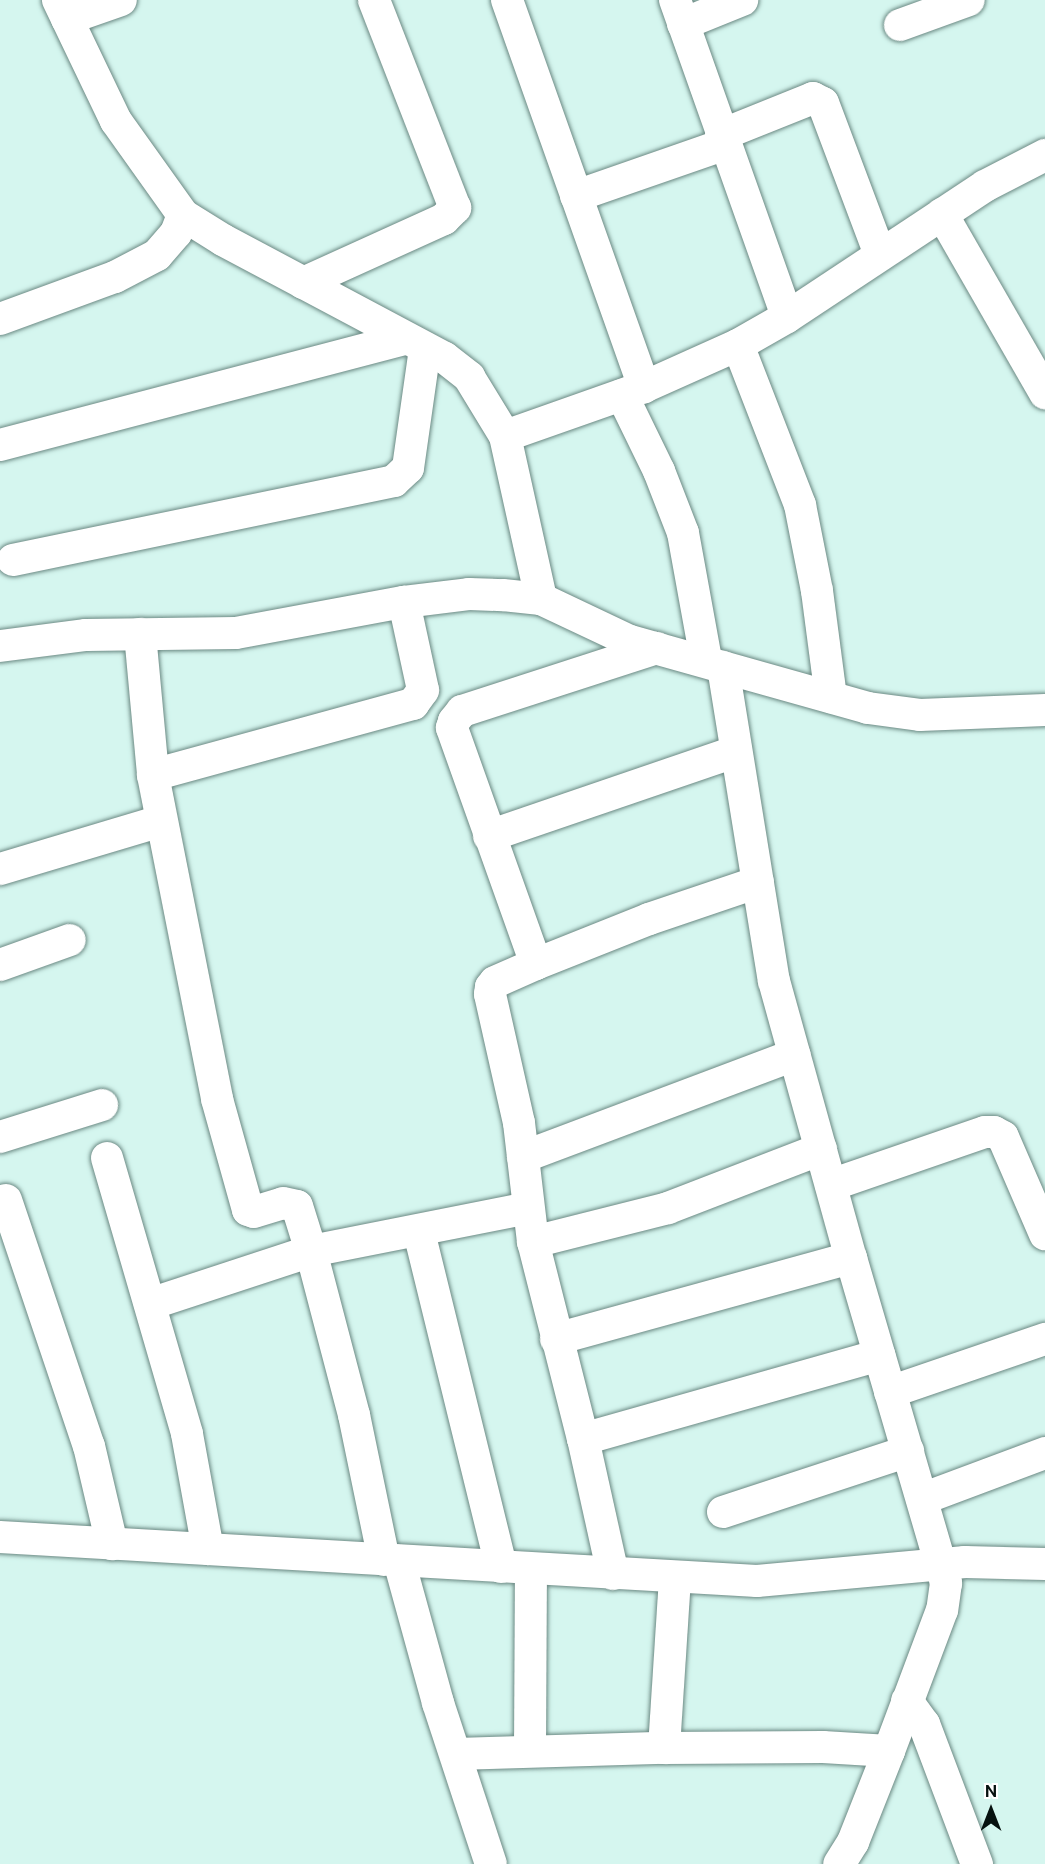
<!DOCTYPE html>
<style>
body{margin:0}
#map{position:relative;width:1045px;height:1864px;overflow:hidden;background:#d5f6ef;font-family:"Public Sans",sans-serif}
div>[style]{position:absolute}
[style*='--x']{left:calc(var(--x)*1px);top:calc(var(--y)*1px);width:calc(var(--w)*1px);rotate:calc(var(--a)*1deg)}
.roads{filter:drop-shadow(0 0 2px #6b8983) drop-shadow(0 0 2px #6b8983)}
.minor>*{height:32px;margin:-16px;padding:0 16px;transform-origin:16px;border-radius:16px;background:#fff}
span{translate:-50% -50%;white-space:nowrap;text-align:center;line-height:1.15;-webkit-text-stroke:5px #fff;paint-order:stroke}
.north{position:absolute;left:961px;top:1780px;width:60px;height:60px;-webkit-text-stroke:4px #fff;paint-order:stroke;rotate:0deg;font-size:16px;font-weight:700;line-height:24px;text-align:center;color:#071210}
.north::after{content:'';display:block;margin:auto;width:21px;height:27px;background:#071210;clip-path:polygon(50% 0,100% 100%,50% 72%,0 100%)}
</style>
<div id="map">
<div class="roads">
<div class="minor">
<i style="--x:58;--y:0;--w:134;--a:64.4"></i>
<i style="--x:116;--y:121;--w:115;--a:54.5"></i>
<i style="--x:183;--y:215;--w:47;--a:32"></i>
<i style="--x:223;--y:240;--w:251;--a:28"></i>
<i style="--x:445;--y:358;--w:31;--a:38"></i>
<i style="--x:469;--y:377;--w:69;--a:58.6"></i>
<i style="--x:505;--y:436;--w:167;--a:77.5"></i>
<i style="--x:507;--y:0;--w:411;--a:70.5"></i>
<i style="--x:675;--y:0;--w:336;--a:70.5"></i>
<i style="--x:67;--y:19;--w:57;--a:-19.4"></i>
<i style="--x:683;--y:24;--w:64;--a:-22.1"></i>
<i style="--x:900;--y:25;--w:73;--a:-19.9"></i>
<i style="--x:721;--y:135;--w:99;--a:-21.9"></i>
<i style="--x:813;--y:98;--w:11;--a:27"></i>
<i style="--x:823;--y:103;--w:162;--a:69.4"></i>
<i style="--x:576;--y:196;--w:158;--a:-19.2"></i>
<i style="--x:942;--y:214;--w:207;--a:60.1"></i>
<i style="--x:303;--y:283;--w:155;--a:-24.4"></i>
<i style="--x:444;--y:219;--w:16;--a:-45"></i>
<i style="--x:455;--y:208;--w:223;--a:-111.3"></i>
<i style="--x:0;--y:319;--w:122;--a:-20.1"></i>
<i style="--x:115;--y:277;--w:47;--a:-27.6"></i>
<i style="--x:157;--y:255;--w:29;--a:-49"></i>
<i style="--x:176;--y:233;--w:19;--a:-69"></i>
<i style="--x:738;--y:345;--w:172;--a:68.8"></i>
<i style="--x:800;--y:505;--w:88;--a:78.8"></i>
<i style="--x:817;--y:591;--w:107;--a:82.5"></i>
<i style="--x:622;--y:395;--w:85;--a:64"></i>
<i style="--x:659;--y:471;--w:66;--a:68.8"></i>
<i style="--x:683;--y:533;--w:129;--a:79.7"></i>
<i style="--x:505;--y:436;--w:147;--a:-19.4"></i>
<i style="--x:644;--y:387;--w:103;--a:-24.1"></i>
<i style="--x:738;--y:345;--w:56;--a:-29.7"></i>
<i style="--x:787;--y:317;--w:237;--a:-33.5"></i>
<i style="--x:985;--y:186;--w:68;--a:-27.3"></i>
<i style="--x:0;--y:445;--w:419;--a:-14.7"></i>
<i style="--x:13;--y:560;--w:389;--a:-11.7"></i>
<i style="--x:394;--y:481;--w:19;--a:-43"></i>
<i style="--x:408;--y:468;--w:121;--a:-81.9"></i>
<i style="--x:140;--y:634;--w:142;--a:84.7"></i>
<i style="--x:153;--y:775;--w:330;--a:78.8"></i>
<i style="--x:217;--y:1099;--w:115;--a:74.4"></i>
<i style="--x:248;--y:1210;--w:6;--a:18"></i>
<i style="--x:254;--y:1212;--w:30;--a:-17"></i>
<i style="--x:283;--y:1203;--w:14;--a:12"></i>
<i style="--x:297;--y:1206;--w:47;--a:72.7"></i>
<i style="--x:311;--y:1251;--w:170;--a:75.3"></i>
<i style="--x:354;--y:1415;--w:148;--a:78.3"></i>
<i style="--x:0;--y:646;--w:87;--a:-7.3"></i>
<i style="--x:86;--y:635;--w:150;--a:-0.8"></i>
<i style="--x:236;--y:633;--w:171;--a:-10.5"></i>
<i style="--x:404;--y:602;--w:65;--a:-7"></i>
<i style="--x:469;--y:594;--w:34;--a:2"></i>
<i style="--x:503;--y:595;--w:38;--a:6"></i>
<i style="--x:541;--y:599;--w:98;--a:25.3"></i>
<i style="--x:630;--y:641;--w:247;--a:15.7"></i>
<i style="--x:868;--y:708;--w:52;--a:7.7"></i>
<i style="--x:920;--y:715;--w:125;--a:-2.3"></i>
<i style="--x:723;--y:667;--w:318;--a:80.8"></i>
<i style="--x:774;--y:981;--w:288;--a:74.5"></i>
<i style="--x:851;--y:1258;--w:339;--a:73.7"></i>
<i style="--x:946;--y:1583;--w:27;--a:98"></i>
<i style="--x:942;--y:1610;--w:151;--a:110.6"></i>
<i style="--x:889;--y:1751;--w:98;--a:111.6"></i>
<i style="--x:853;--y:1842;--w:26;--a:122"></i>
<i style="--x:153;--y:775;--w:270;--a:-15.3"></i>
<i style="--x:413;--y:704;--w:17;--a:-54"></i>
<i style="--x:423;--y:690;--w:90;--a:-102.2"></i>
<i style="--x:489;--y:836;--w:260;--a:-18.9"></i>
<i style="--x:0;--y:869;--w:168;--a:-16.6"></i>
<i style="--x:536;--y:964;--w:251;--a:-109.6"></i>
<i style="--x:452;--y:728;--w:7;--a:-74"></i>
<i style="--x:454;--y:721;--w:13;--a:-51"></i>
<i style="--x:462;--y:711;--w:205;--a:-17.9"></i>
<i style="--x:0;--y:965;--w:74;--a:-19.7"></i>
<i style="--x:0;--y:1137;--w:107;--a:-17.4"></i>
<i style="--x:523;--y:1157;--w:290;--a:-20.6"></i>
<i style="--x:107;--y:1158;--w:287;--a:73.8"></i>
<i style="--x:187;--y:1434;--w:117;--a:79.7"></i>
<i style="--x:831;--y:1185;--w:163;--a:-19"></i>
<i style="--x:985;--y:1132;--w:9;--a:0"></i>
<i style="--x:994;--y:1132;--w:10;--a:29"></i>
<i style="--x:1003;--y:1137;--w:106;--a:66.6"></i>
<i style="--x:6;--y:1200;--w:260;--a:71.4"></i>
<i style="--x:89;--y:1446;--w:101;--a:76.8"></i>
<i style="--x:419;--y:1232;--w:345;--a:76.2"></i>
<i style="--x:533;--y:1242;--w:139;--a:-14.1"></i>
<i style="--x:668;--y:1208;--w:164;--a:-21.1"></i>
<i style="--x:150;--y:1304;--w:169;--a:-18.2"></i>
<i style="--x:311;--y:1251;--w:221;--a:-11.2"></i>
<i style="--x:556;--y:1339;--w:306;--a:-15.4"></i>
<i style="--x:890;--y:1392;--w:164;--a:-18.9"></i>
<i style="--x:583;--y:1439;--w:308;--a:-15.8"></i>
<i style="--x:922;--y:1499;--w:131;--a:-20.5"></i>
<i style="--x:723;--y:1512;--w:195;--a:-18.2"></i>
<i style="--x:0;--y:1537;--w:758;--a:3.33"></i>
<i style="--x:757;--y:1581;--w:209;--a:-5.2"></i>
<i style="--x:965;--y:1562;--w:80;--a:1.4"></i>
<i style="--x:399;--y:1561;--w:147;--a:74.6"></i>
<i style="--x:438;--y:1703;--w:169;--a:71.8"></i>
<i style="--x:613;--y:1574;--w:138;--a:-102.5"></i>
<i style="--x:583;--y:1439;--w:203;--a:-104.2"></i>
<i style="--x:533;--y:1242;--w:120;--a:-96.7"></i>
<i style="--x:519;--y:1123;--w:132;--a:-102.7"></i>
<i style="--x:490;--y:994;--w:7;--a:-82"></i>
<i style="--x:491;--y:987;--w:6;--a:-51"></i>
<i style="--x:495;--y:982;--w:45;--a:-23.7"></i>
<i style="--x:536;--y:964;--w:122;--a:-21.7"></i>
<i style="--x:649;--y:919;--w:115;--a:-18.7"></i>
<i style="--x:907;--y:1701;--w:29;--a:54"></i>
<i style="--x:924;--y:1724;--w:150;--a:69.3"></i>
<i style="--x:664;--y:1748;--w:170;--a:-86.3"></i>
<i style="--x:530;--y:1751;--w:182;--a:-89.7"></i>
<i style="--x:456;--y:1754;--w:208;--a:-1.7"></i>
<i style="--x:664;--y:1748;--w:159;--a:-0.4"></i>
<i style="--x:823;--y:1747;--w:66;--a:3.5"></i>
</div>
</div>
<div class="north">N</div>
</div>
